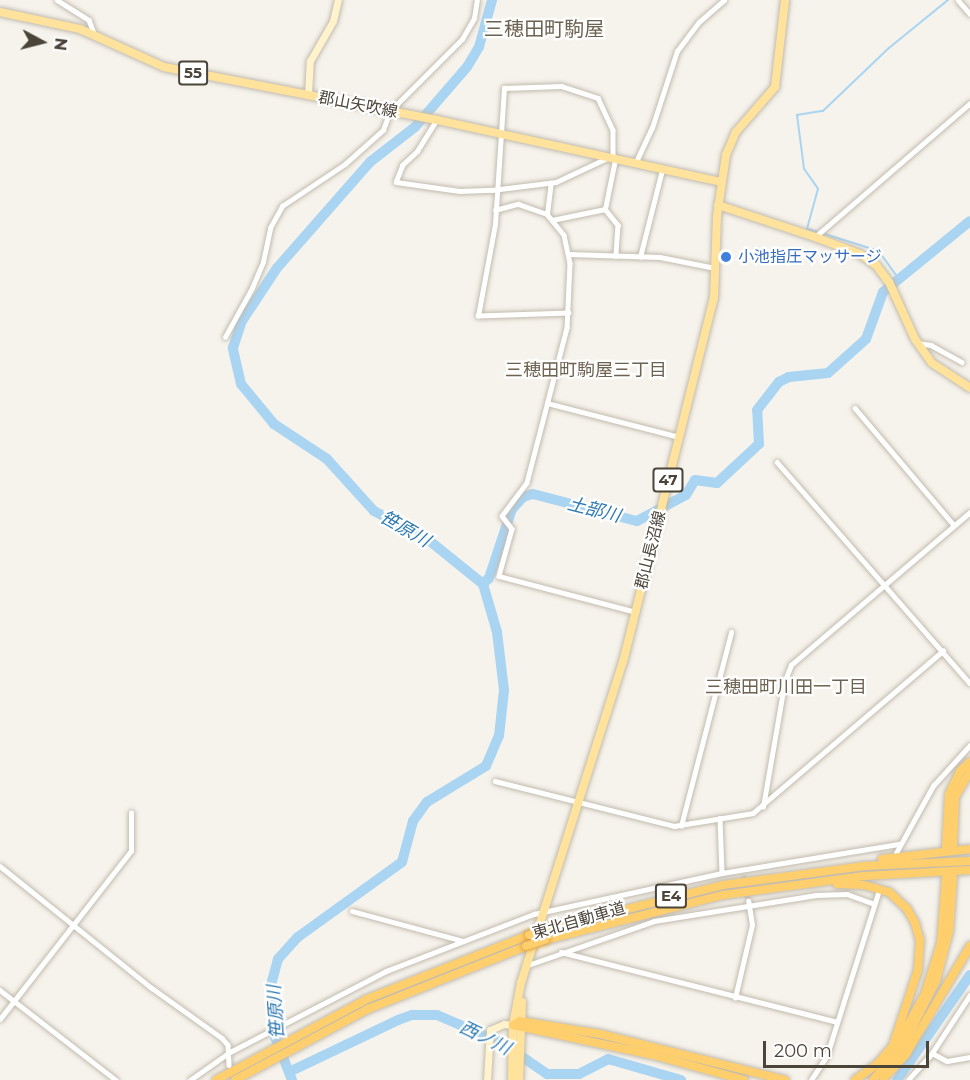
<!DOCTYPE html>
<meta charset="utf-8">
<style>
body{margin:0}
#map{position:relative;width:970px;height:1080px;overflow:hidden;background:#f6f3ec;font-family:Montserrat,"Noto Sans JP",sans-serif}
div>[style]{position:absolute}
[style*='--x']{left:calc(var(--x)*1px);top:calc(var(--y)*1px);width:calc(var(--w)*1px);rotate:calc(var(--a)*1deg)}
.stream>*{height:1.5px;margin:-0.75px;padding:0 0.75px;transform-origin:0.75px;border-radius:0.75px;background:#a9d4f2}
.river>*{height:10px;margin:-5px;padding:0 5px;transform-origin:5px;border-radius:5px;background:#a9d4f2}
.street-tunnel>*{height:4.5px;margin-top:-2.25px;transform-origin:0;background:repeating-linear-gradient(90deg,#d4d0c8 0 4.5px,transparent 0 6.5px)}
.roads{filter:drop-shadow(0 0 2px #c2bbae) drop-shadow(0 0 2px #c2bbae)}
.street>*{height:4.5px;margin:-2.25px;padding:0 2.25px;transform-origin:2.25px;border-radius:2.25px;background:#fff}
.secondary>*{height:7px;margin:-3.5px;padding:0 3.5px;transform-origin:3.5px;border-radius:3.5px;background:#fff3cd}
.primary>*{height:8px;margin:-4px;padding:0 4px;transform-origin:4px;border-radius:4px;background:#ffe39c}
.highway>*{height:8px;margin:-4px;padding:0 4px;transform-origin:4px;border-radius:4px;background:#ffcf6e}
.bridges{filter:drop-shadow(0 0 2px #e0a43c) drop-shadow(0 0 2px #e0a43c)}
.highway-bridge>*{height:8px;margin:-4px;padding:0 4px;transform-origin:4px;border-radius:4px;background:#ffcf6e}
.dots>*{width:16px;height:16px;translate:-50% -50%;box-sizing:border-box;border:3px solid #fff;border-radius:50%}
span{translate:-50% -50%;white-space:nowrap;text-align:center;line-height:1.15;-webkit-text-stroke:4.5px #fff;paint-order:stroke}
.shield-label span{padding:2px 4px;background:#fff;border:2px solid;border-radius:4px;-webkit-text-stroke-width:0}
.shield-label{font-size:15px;color:#4b4439;font-weight:700}
.street-label{font-size:16px;color:#4b4439}
.shop-label{font-size:16px;color:#366cbe}
.left{translate:0 -50%;text-align:left}
.neighbourhood-label{font-size:18px;color:#6e6250}
.water-label{font-size:18px;color:#2e7ab2;font-style:italic}
.quarter-label{font-size:20px;color:#6e6250}
.north{position:absolute;left:12px;top:12px;width:60px;height:60px;-webkit-text-stroke:4px #fff;paint-order:stroke;rotate:97deg;font-size:16px;font-weight:700;line-height:24px;text-align:center;color:#4b4439}
.north::after{content:'';display:block;margin:auto;width:21px;height:27px;background:#4b4439;clip-path:polygon(50% 0,100% 100%,50% 72%,0 100%)}
.scale{position:absolute;left:763px;top:1041px;width:166px;height:27px;box-sizing:border-box;border:3px solid #4b4439;border-top:0;padding-left:8px;font-size:18px;line-height:21px;white-space:nowrap;color:#4b4439;-webkit-text-stroke:4px #fff;paint-order:stroke}
</style>
<div id="map">
<div class="stream">
<i style="--x:817;--y:232;--w:10;--a:-163"></i>
<i style="--x:807;--y:229;--w:41;--a:-74.6"></i>
<i style="--x:818;--y:189;--w:24;--a:-125"></i>
<i style="--x:804;--y:169;--w:54;--a:-97.4"></i>
<i style="--x:797;--y:115;--w:26;--a:-9"></i>
<i style="--x:823;--y:111;--w:91;--a:-43.7"></i>
<i style="--x:889;--y:48;--w:76;--a:-39.1"></i>
<i style="--x:822;--y:233;--w:60;--a:17.5"></i>
<i style="--x:879;--y:251;--w:37;--a:54"></i>
</div>
<div class="river">
<i style="--x:483;--y:584;--w:8;--a:-45"></i>
<i style="--x:489;--y:578;--w:73;--a:-71.6"></i>
<i style="--x:512;--y:509;--w:16;--a:-47"></i>
<i style="--x:523;--y:497;--w:10;--a:-17"></i>
<i style="--x:533;--y:494;--w:107;--a:14.6"></i>
<i style="--x:637;--y:521;--w:55;--a:-28"></i>
<i style="--x:686;--y:495;--w:17;--a:-59"></i>
<i style="--x:695;--y:480;--w:22;--a:8"></i>
<i style="--x:717;--y:483;--w:57;--a:-42.9"></i>
<i style="--x:759;--y:444;--w:34;--a:-93"></i>
<i style="--x:757;--y:410;--w:36;--a:-52"></i>
<i style="--x:779;--y:382;--w:11;--a:-27"></i>
<i style="--x:789;--y:377;--w:39;--a:-6"></i>
<i style="--x:828;--y:373;--w:51;--a:-41.8"></i>
<i style="--x:866;--y:339;--w:50;--a:-70.1"></i>
<i style="--x:883;--y:292;--w:112;--a:-39.2"></i>
<i style="--x:289;--y:1072;--w:121;--a:-25.5"></i>
<i style="--x:398;--y:1020;--w:15;--a:-20"></i>
<i style="--x:412;--y:1015;--w:25;--a:0"></i>
<i style="--x:437;--y:1015;--w:71;--a:23.3"></i>
<i style="--x:502;--y:1043;--w:55;--a:34.6"></i>
<i style="--x:547;--y:1074;--w:32;--a:0"></i>
<i style="--x:579;--y:1074;--w:33;--a:-27"></i>
<i style="--x:608;--y:1059;--w:76;--a:16"></i>
<i style="--x:292;--y:1080;--w:46;--a:-111.6"></i>
<i style="--x:275;--y:1037;--w:52;--a:-94.4"></i>
<i style="--x:271;--y:985;--w:27;--a:-75"></i>
<i style="--x:278;--y:959;--w:30;--a:-48"></i>
<i style="--x:298;--y:937;--w:128;--a:-35.8"></i>
<i style="--x:402;--y:862;--w:42;--a:-75"></i>
<i style="--x:413;--y:821;--w:24;--a:-54"></i>
<i style="--x:427;--y:802;--w:69;--a:-31.4"></i>
<i style="--x:486;--y:766;--w:33;--a:-67"></i>
<i style="--x:499;--y:736;--w:46;--a:-83.8"></i>
<i style="--x:504;--y:690;--w:58;--a:-96.9"></i>
<i style="--x:497;--y:632;--w:50;--a:-106.3"></i>
<i style="--x:483;--y:584;--w:73;--a:-141.1"></i>
<i style="--x:426;--y:538;--w:59;--a:-152.6"></i>
<i style="--x:374;--y:511;--w:70;--a:-132.1"></i>
<i style="--x:327;--y:459;--w:64;--a:-146.6"></i>
<i style="--x:274;--y:424;--w:52;--a:-129.5"></i>
<i style="--x:241;--y:384;--w:37;--a:-103"></i>
<i style="--x:233;--y:348;--w:28;--a:-72"></i>
<i style="--x:242;--y:321;--w:64;--a:-56.6"></i>
<i style="--x:277;--y:268;--w:141;--a:-48.7"></i>
<i style="--x:370;--y:162;--w:57;--a:-37.9"></i>
<i style="--x:415;--y:127;--w:79;--a:-49.1"></i>
<i style="--x:467;--y:67;--w:23;--a:-59"></i>
<i style="--x:479;--y:47;--w:49;--a:-74.5"></i>
<i style="--x:897;--y:1080;--w:128;--a:-55.2"></i>
</div>
<div class="street-tunnel">
<i style="--x:744;--y:875;--w:26;--a:81"></i>
</div>
<div class="roads">
<div class="street">
<i style="--x:57;--y:0;--w:38;--a:32"></i>
<i style="--x:89;--y:20;--w:17;--a:69"></i>
<i style="--x:958;--y:0;--w:18;--a:49"></i>
<i style="--x:437;--y:120;--w:36;--a:122"></i>
<i style="--x:418;--y:151;--w:21;--a:137"></i>
<i style="--x:403;--y:165;--w:18;--a:112"></i>
<i style="--x:396;--y:182;--w:64;--a:8.1"></i>
<i style="--x:459;--y:191;--w:33;--a:-2"></i>
<i style="--x:492;--y:190;--w:64;--a:-7.1"></i>
<i style="--x:556;--y:182;--w:56;--a:-25.2"></i>
<i style="--x:635;--y:164;--w:40;--a:-65"></i>
<i style="--x:652;--y:128;--w:81;--a:-72"></i>
<i style="--x:677;--y:51;--w:36;--a:-53"></i>
<i style="--x:699;--y:22;--w:33;--a:-41"></i>
<i style="--x:605;--y:209;--w:21;--a:51"></i>
<i style="--x:618;--y:225;--w:31;--a:94"></i>
<i style="--x:495;--y:210;--w:24;--a:-15"></i>
<i style="--x:518;--y:204;--w:31;--a:19"></i>
<i style="--x:547;--y:214;--w:27;--a:51"></i>
<i style="--x:564;--y:235;--w:29;--a:78"></i>
<i style="--x:570;--y:263;--w:65;--a:92.6"></i>
<i style="--x:567;--y:328;--w:160;--a:104.5"></i>
<i style="--x:527;--y:483;--w:41;--a:127.1"></i>
<i style="--x:502;--y:516;--w:16;--a:52"></i>
<i style="--x:512;--y:529;--w:49;--a:105.5"></i>
<i style="--x:499;--y:576;--w:142;--a:14.7"></i>
<i style="--x:547;--y:214;--w:31;--a:-83"></i>
<i style="--x:552;--y:220;--w:54;--a:-11.7"></i>
<i style="--x:605;--y:209;--w:50;--a:-78.5"></i>
<i style="--x:815;--y:237;--w:205;--a:-40.8"></i>
<i style="--x:569;--y:254;--w:91;--a:1.9"></i>
<i style="--x:660;--y:257;--w:56;--a:11.3"></i>
<i style="--x:640;--y:257;--w:90;--a:-75.8"></i>
<i style="--x:569;--y:313;--w:91;--a:178.1"></i>
<i style="--x:478;--y:316;--w:94;--a:-79.5"></i>
<i style="--x:495;--y:224;--w:136;--a:-86.2"></i>
<i style="--x:504;--y:88;--w:57;--a:-2"></i>
<i style="--x:561;--y:86;--w:39;--a:18"></i>
<i style="--x:598;--y:98;--w:35;--a:65"></i>
<i style="--x:613;--y:130;--w:29;--a:90"></i>
<i style="--x:225;--y:337;--w:56;--a:-61.1"></i>
<i style="--x:252;--y:288;--w:28;--a:-67"></i>
<i style="--x:263;--y:262;--w:35;--a:-78"></i>
<i style="--x:270;--y:228;--w:25;--a:-61"></i>
<i style="--x:282;--y:206;--w:76;--a:-33.7"></i>
<i style="--x:345;--y:164;--w:51;--a:-41.8"></i>
<i style="--x:383;--y:130;--w:20;--a:-70"></i>
<i style="--x:390;--y:111;--w:102;--a:-45"></i>
<i style="--x:462;--y:39;--w:24;--a:-60"></i>
<i style="--x:474;--y:18;--w:18;--a:-81"></i>
<i style="--x:917;--y:343;--w:14;--a:8"></i>
<i style="--x:931;--y:345;--w:35;--a:29"></i>
<i style="--x:547;--y:403;--w:136;--a:14.4"></i>
<i style="--x:855;--y:408;--w:153;--a:49.8"></i>
<i style="--x:777;--y:462;--w:293;--a:48.9"></i>
<i style="--x:495;--y:781;--w:185;--a:14.1"></i>
<i style="--x:674;--y:826;--w:80;--a:-9.3"></i>
<i style="--x:753;--y:813;--w:250;--a:-40.5"></i>
<i style="--x:763;--y:807;--w:129;--a:-80.2"></i>
<i style="--x:785;--y:680;--w:16;--a:-68"></i>
<i style="--x:791;--y:665;--w:235;--a:-40.5"></i>
<i style="--x:720;--y:818;--w:55;--a:87.9"></i>
<i style="--x:681;--y:826;--w:200;--a:-75.5"></i>
<i style="--x:896;--y:853;--w:77;--a:-61.1"></i>
<i style="--x:933;--y:786;--w:55;--a:-47.9"></i>
<i style="--x:0;--y:866;--w:195;--a:38.8"></i>
<i style="--x:152;--y:988;--w:86;--a:35.5"></i>
<i style="--x:222;--y:1038;--w:9;--a:49"></i>
<i style="--x:228;--y:1045;--w:20;--a:87"></i>
<i style="--x:352;--y:911;--w:115;--a:15.1"></i>
<i style="--x:561;--y:952;--w:285;--a:14.2"></i>
<i style="--x:528;--y:965;--w:133;--a:-19.2"></i>
<i style="--x:654;--y:921;--w:164;--a:-9.1"></i>
<i style="--x:816;--y:895;--w:31;--a:-2"></i>
<i style="--x:847;--y:894;--w:27;--a:20"></i>
<i style="--x:0;--y:990;--w:147;--a:37.8"></i>
<i style="--x:735;--y:998;--w:75;--a:-76.9"></i>
<i style="--x:752;--y:925;--w:24;--a:-99"></i>
<i style="--x:0;--y:1019;--w:213;--a:-52.1"></i>
<i style="--x:131;--y:851;--w:38;--a:-90"></i>
<i style="--x:932;--y:1053;--w:17;--a:28"></i>
<i style="--x:947;--y:1061;--w:23;--a:-10"></i>
<i style="--x:190;--y:1080;--w:49;--a:-35"></i>
<i style="--x:230;--y:1052;--w:176;--a:-27.4"></i>
<i style="--x:386;--y:971;--w:159;--a:-21.1"></i>
<i style="--x:534;--y:914;--w:192;--a:-12.3"></i>
<i style="--x:722;--y:873;--w:180;--a:-9.3"></i>
<i style="--x:811;--y:1080;--w:30;--a:-57"></i>
<i style="--x:827;--y:1055;--w:170;--a:-72.5"></i>
<i style="--x:908;--y:1080;--w:36;--a:-48"></i>
<i style="--x:932;--y:1053;--w:69;--a:-56.8"></i>
</div>
<div class="secondary">
<i style="--x:308;--y:95;--w:34;--a:-87"></i>
<i style="--x:310;--y:61;--w:46;--a:-60.1"></i>
<i style="--x:333;--y:21;--w:22;--a:-77"></i>
<i style="--x:487;--y:1080;--w:50;--a:-86.6"></i>
<i style="--x:490;--y:1030;--w:15;--a:-23"></i>
<i style="--x:504;--y:1024;--w:9;--a:6"></i>
</div>
<div class="primary">
<i style="--x:0;--y:12;--w:82;--a:12"></i>
<i style="--x:80;--y:29;--w:92;--a:24.3"></i>
<i style="--x:164;--y:67;--w:278;--a:11"></i>
<i style="--x:437;--y:120;--w:291;--a:12.3"></i>
<i style="--x:718;--y:205;--w:102;--a:18.3"></i>
<i style="--x:815;--y:237;--w:48;--a:20.7"></i>
<i style="--x:860;--y:254;--w:19;--a:35"></i>
<i style="--x:876;--y:265;--w:21;--a:53"></i>
<i style="--x:889;--y:282;--w:63;--a:65.5"></i>
<i style="--x:915;--y:339;--w:29;--a:55"></i>
<i style="--x:932;--y:363;--w:45;--a:33.3"></i>
<i style="--x:512;--y:1080;--w:55;--a:-89"></i>
<i style="--x:513;--y:1025;--w:43;--a:-79.2"></i>
<i style="--x:521;--y:983;--w:337;--a:-72.4"></i>
<i style="--x:623;--y:662;--w:375;--a:-76"></i>
<i style="--x:714;--y:298;--w:82;--a:-87.9"></i>
<i style="--x:717;--y:216;--w:62;--a:-81.6"></i>
<i style="--x:726;--y:155;--w:25;--a:-67"></i>
<i style="--x:736;--y:132;--w:60;--a:-49.1"></i>
<i style="--x:775;--y:87;--w:88;--a:-83.4"></i>
<i style="--x:519;--y:1080;--w:78;--a:-87.8"></i>
</div>
<div class="highway">
<i style="--x:953;--y:847;--w:50;--a:-87.7"></i>
<i style="--x:955;--y:797;--w:30;--a:-60"></i>
<i style="--x:946;--y:848;--w:54;--a:-86.8"></i>
<i style="--x:949;--y:794;--w:25;--a:-64"></i>
<i style="--x:960;--y:771;--w:13;--a:-42"></i>
<i style="--x:882;--y:859;--w:89;--a:-6.5"></i>
<i style="--x:837;--y:884;--w:27;--a:2"></i>
<i style="--x:864;--y:885;--w:26;--a:16"></i>
<i style="--x:889;--y:892;--w:25;--a:43"></i>
<i style="--x:907;--y:909;--w:16;--a:60"></i>
<i style="--x:915;--y:923;--w:18;--a:74"></i>
<i style="--x:920;--y:940;--w:30;--a:94"></i>
<i style="--x:918;--y:970;--w:79;--a:108.4"></i>
<i style="--x:548;--y:929;--w:180;--a:-14.1"></i>
<i style="--x:723;--y:885;--w:143;--a:-7.6"></i>
<i style="--x:865;--y:866;--w:105;--a:-2.7"></i>
<i style="--x:545;--y:940;--w:184;--a:-14.2"></i>
<i style="--x:723;--y:895;--w:142;--a:-7.7"></i>
<i style="--x:864;--y:876;--w:106;--a:-3.2"></i>
<i style="--x:513;--y:1025;--w:8;--a:-30"></i>
<i style="--x:520;--y:1021;--w:81;--a:9.2"></i>
<i style="--x:600;--y:1034;--w:191;--a:14"></i>
<i style="--x:513;--y:1025;--w:143;--a:12.1"></i>
<i style="--x:653;--y:1055;--w:94;--a:15.4"></i>
<i style="--x:884;--y:1078;--w:33;--a:-47"></i>
<i style="--x:906;--y:1054;--w:126;--a:-59.3"></i>
<i style="--x:216;--y:1080;--w:171;--a:-28.2"></i>
<i style="--x:367;--y:999;--w:174;--a:-21.6"></i>
<i style="--x:235;--y:1080;--w:151;--a:-28.1"></i>
<i style="--x:368;--y:1009;--w:170;--a:-21.7"></i>
<i style="--x:855;--y:1080;--w:29;--a:-36"></i>
<i style="--x:878;--y:1063;--w:35;--a:-49"></i>
<i style="--x:901;--y:1037;--w:49;--a:-60.8"></i>
<i style="--x:925;--y:994;--w:53;--a:-72.6"></i>
<i style="--x:941;--y:943;--w:66;--a:-85.7"></i>
<i style="--x:873;--y:1080;--w:45;--a:-48.6"></i>
<i style="--x:903;--y:1046;--w:73;--a:-63.1"></i>
<i style="--x:936;--y:981;--w:52;--a:-75.4"></i>
<i style="--x:949;--y:931;--w:54;--a:-85.8"></i>
</div>
</div>
<div class="bridges">
<div class="highway-bridge">
<i style="--x:529;--y:935;--w:20;--a:-18"></i>
<i style="--x:526;--y:946;--w:20;--a:-18"></i>
</div>
</div>
<div class="dots">
<i style="left:726px;top:257px;background:#3f7fe0"></i>
</div>
<div class="shield-label">
<span style="left:193px;top:73px">55</span>
<span style="left:668px;top:480px">47</span>
<span style="left:671px;top:896px">E4</span>
</div>
<div class="street-label">
<span style="left:358px;top:105px;rotate:11deg">郡山矢吹線</span>
<span style="left:651px;top:550px;rotate:-76deg">郡山長沼線</span>
<span style="left:579px;top:921px;rotate:-16deg">東北自動車道</span>
</div>
<div class="shop-label">
<span class="left" style="left:738px;top:257px">小池指圧マッサージ</span>
</div>
<div class="neighbourhood-label">
<span style="left:586px;top:370px">三穂田町駒屋三丁目</span>
<span style="left:786px;top:687px">三穂田町川田一丁目</span>
</div>
<div class="water-label">
<span style="left:594px;top:510px;rotate:14deg">土部川</span>
<span style="left:405px;top:529px;rotate:30deg">笹原川</span>
<span style="left:276px;top:1012px;rotate:-94deg">笹原川</span>
<span style="left:485px;top:1038px;rotate:26deg">西ノ川</span>
</div>
<div class="quarter-label">
<span style="left:544px;top:29px">三穂田町駒屋</span>
</div>
<div class="north">N</div>
<div class="scale">200 m</div>
</div>
